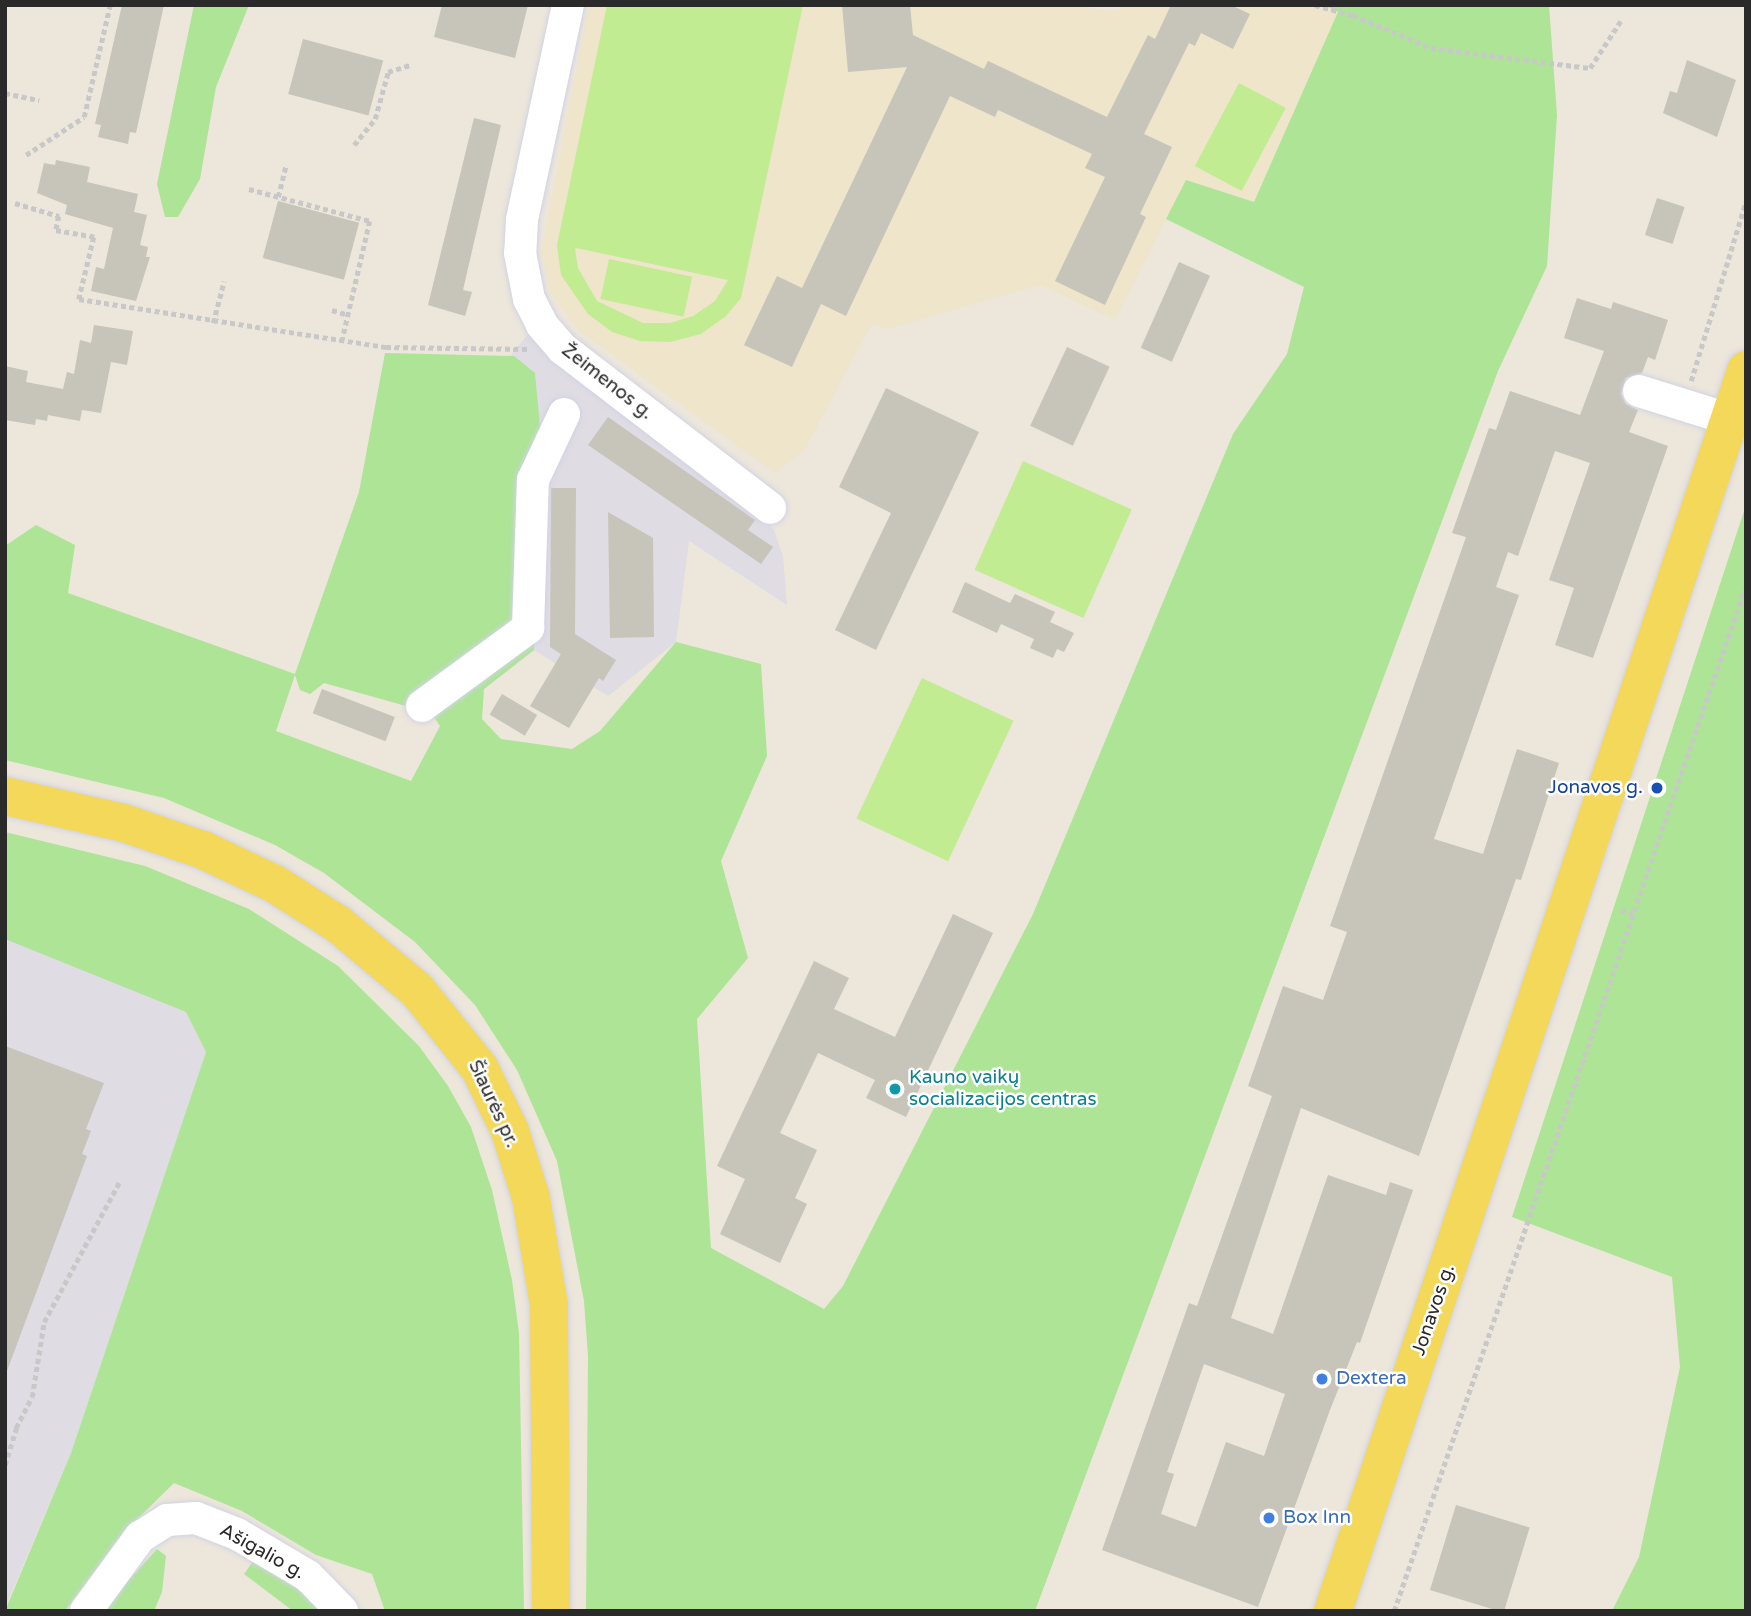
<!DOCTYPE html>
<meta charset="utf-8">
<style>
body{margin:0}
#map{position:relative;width:1751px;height:1616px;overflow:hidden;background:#ece6db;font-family:"Varela Round",sans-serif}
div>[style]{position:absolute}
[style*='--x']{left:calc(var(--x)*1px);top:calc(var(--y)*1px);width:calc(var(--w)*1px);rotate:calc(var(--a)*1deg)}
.industrial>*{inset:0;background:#dfdce4}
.education>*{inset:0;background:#eee5ca}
.green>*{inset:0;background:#ade496}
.pitch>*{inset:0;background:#c1ec92;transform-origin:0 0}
.building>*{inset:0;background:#c7c4ba;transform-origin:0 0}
.path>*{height:4.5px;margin-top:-2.25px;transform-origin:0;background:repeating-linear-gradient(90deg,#c8c8c8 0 5px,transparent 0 8.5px)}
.roads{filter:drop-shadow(0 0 2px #d1d3e3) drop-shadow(0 0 2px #d1d3e3)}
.minor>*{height:32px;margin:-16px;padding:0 16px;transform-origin:16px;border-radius:16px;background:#fff}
.major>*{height:38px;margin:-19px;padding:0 19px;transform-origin:19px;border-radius:19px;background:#f4d859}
.dots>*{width:19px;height:19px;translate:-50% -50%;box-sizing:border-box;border:4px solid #fff;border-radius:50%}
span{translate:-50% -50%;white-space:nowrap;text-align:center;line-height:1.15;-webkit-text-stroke:5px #fff;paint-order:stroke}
.street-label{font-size:19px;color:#2a2a2a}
.transit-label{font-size:19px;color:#164399}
.right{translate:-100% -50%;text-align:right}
.culture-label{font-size:19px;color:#0d838f}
.left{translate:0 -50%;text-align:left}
.shop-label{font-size:19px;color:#366cbe}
.frame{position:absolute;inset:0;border:7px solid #2a2a2a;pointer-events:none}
</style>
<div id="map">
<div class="industrial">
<i style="clip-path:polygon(529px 333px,753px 504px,774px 530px,783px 557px,787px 605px,689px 541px,676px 642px,608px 696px,534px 650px,540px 425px,535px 373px,511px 355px)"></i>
<i style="clip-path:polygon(8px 938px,186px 1012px,206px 1052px,71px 1453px,5px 1608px)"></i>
</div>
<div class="education">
<i style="clip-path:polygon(589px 5px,1066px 5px,1115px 12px,1127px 5px,1324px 5px,1339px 11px,1254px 202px,1186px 180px,1115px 320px,1040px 285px,887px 329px,872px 323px,804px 451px,775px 473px,579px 331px,551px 294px,541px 253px)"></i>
</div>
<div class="green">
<i style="clip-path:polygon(194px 5px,249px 5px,216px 87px,200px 179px,178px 217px,165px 217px,157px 184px)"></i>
<i style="clip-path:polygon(evenodd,1324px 5px,1549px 5px,1557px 115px,1547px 266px,1498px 371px,1035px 1611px,586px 1611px,588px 1356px,584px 1301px,557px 1161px,517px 1070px,475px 1005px,415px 942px,324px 873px,275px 845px,164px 798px,5px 760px,5px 546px,36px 525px,75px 545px,68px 593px,295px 674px,359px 492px,385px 353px,514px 356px,535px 373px,540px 425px,534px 650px,484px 689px,482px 719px,501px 739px,572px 749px,600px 731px,676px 642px,761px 664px,767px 756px,721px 861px,748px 958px,697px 1019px,711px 1248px,824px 1309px,843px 1286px,1033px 914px,1233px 434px,1287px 354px,1304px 287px,1166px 219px,1186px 180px,1254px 202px,1338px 12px,1324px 5px,295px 675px,300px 690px,310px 694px,324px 683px,431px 713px,440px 726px,411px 781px,276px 731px,295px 675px)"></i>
<i style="clip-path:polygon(1746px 505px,1746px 1611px,1612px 1611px,1639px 1557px,1680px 1367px,1672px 1277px,1512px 1217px)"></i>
<i style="clip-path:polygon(5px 832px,145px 866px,249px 909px,338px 966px,419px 1046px,448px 1086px,471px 1127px,492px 1190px,512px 1280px,519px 1333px,524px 1611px,385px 1611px,372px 1574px,316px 1555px,242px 1511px,174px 1483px,125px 1531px,65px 1611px,5px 1611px,71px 1453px,206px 1052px,186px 1012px,5px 939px)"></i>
<i style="clip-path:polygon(157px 1549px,166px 1556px,162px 1592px,154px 1611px,101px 1611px)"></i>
<i style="clip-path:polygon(257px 1556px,325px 1611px,293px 1611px,244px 1574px)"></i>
</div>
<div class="pitch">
<i style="clip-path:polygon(evenodd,607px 5px,803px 5px,741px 298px,726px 316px,701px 334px,670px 342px,640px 341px,612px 332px,588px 314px,561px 275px,557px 245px,607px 5px,575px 249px,576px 248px,728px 280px,715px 301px,693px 316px,670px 323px,643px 323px,597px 301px,578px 268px,575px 249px)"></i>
<i style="left:1239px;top:83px;width:53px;height:94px;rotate:28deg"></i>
<i style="left:609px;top:259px;width:85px;height:41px;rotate:12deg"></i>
<i style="left:1023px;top:461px;width:119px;height:119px;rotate:24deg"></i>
<i style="left:922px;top:678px;width:101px;height:155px;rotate:25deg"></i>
</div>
<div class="building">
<i style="clip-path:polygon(122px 5px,164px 5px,136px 133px,130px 132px,128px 144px,98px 137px,101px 125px,95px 124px)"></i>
<i style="clip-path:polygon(442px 5px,528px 5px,515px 58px,434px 37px)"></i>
<i style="clip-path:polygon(842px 5px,910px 5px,913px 35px,984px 69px,988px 61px,1107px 117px,1148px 35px,1155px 39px,1171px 5px,1231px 5px,1250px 14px,1233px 49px,1201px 33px,1195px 46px,1189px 43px,1144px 134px,1172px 147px,1140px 214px,1146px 217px,1105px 305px,1055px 281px,1105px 177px,1085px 168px,1092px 154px,998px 110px,995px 117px,950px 96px,846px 316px,821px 304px,792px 367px,744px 345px,777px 276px,802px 288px,907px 67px,848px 72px)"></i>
<i style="left:303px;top:39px;width:83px;height:57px;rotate:15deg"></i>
<i style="clip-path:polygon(1687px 60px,1736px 80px,1717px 137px,1663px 113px,1670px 91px,1677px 93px)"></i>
<i style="clip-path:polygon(474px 118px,501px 125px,463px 290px,472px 292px,465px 316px,428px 305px)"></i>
<i style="clip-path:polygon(56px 160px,90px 167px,87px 182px,138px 194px,134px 212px,147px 215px,140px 245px,148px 247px,146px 257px,150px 257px,136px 301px,91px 291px,96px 267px,104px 269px,113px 228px,65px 214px,67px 205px,37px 193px,44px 163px,55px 165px)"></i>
<i style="left:1657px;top:198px;width:29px;height:39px;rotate:18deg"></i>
<i style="left:278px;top:201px;width:84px;height:59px;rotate:15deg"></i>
<i style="left:1179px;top:262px;width:34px;height:94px;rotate:24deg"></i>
<i style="clip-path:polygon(evenodd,1577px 298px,1611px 309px,1613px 302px,1668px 320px,1655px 360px,1648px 357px,1642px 373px,1626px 378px,1621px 394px,1626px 404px,1638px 410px,1629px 432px,1668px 446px,1593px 658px,1555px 645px,1574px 588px,1549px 580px,1590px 463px,1555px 451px,1518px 556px,1508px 552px,1496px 587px,1519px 595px,1434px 839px,1483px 854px,1517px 749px,1559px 763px,1521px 880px,1516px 879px,1419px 1156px,1301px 1108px,1231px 1318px,1273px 1334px,1328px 1175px,1386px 1195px,1390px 1182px,1413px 1190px,1360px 1343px,1357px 1342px,1330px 1410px,1258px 1607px,1102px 1550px,1189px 1303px,1197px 1306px,1272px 1096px,1248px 1086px,1283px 986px,1323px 1000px,1347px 932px,1330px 926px,1466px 537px,1452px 533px,1489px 428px,1496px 430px,1510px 391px,1580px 415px,1604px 351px,1564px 338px,1577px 298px,1204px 1364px,1285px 1394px,1264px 1456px,1226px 1442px,1196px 1527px,1161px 1514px,1174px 1474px,1167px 1472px,1204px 1364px)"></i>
<i style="clip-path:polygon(94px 325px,133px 331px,127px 365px,111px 362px,101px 413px,82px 410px,80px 421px,48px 415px,47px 421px,36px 419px,35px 425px,5px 420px,5px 366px,28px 371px,26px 382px,63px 389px,67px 372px,74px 374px,80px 340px,91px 343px)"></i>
<i style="left:1067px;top:347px;width:47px;height:87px;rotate:25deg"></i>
<i style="clip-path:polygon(886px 388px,979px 432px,876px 650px,835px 630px,891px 513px,839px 487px)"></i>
<i style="clip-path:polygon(608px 417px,755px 520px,748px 530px,773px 547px,761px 564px,588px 445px)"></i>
<i style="clip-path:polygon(551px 488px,576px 488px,575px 634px,616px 660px,603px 681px,599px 678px,569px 728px,530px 706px,561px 654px,550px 647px)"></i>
<i style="clip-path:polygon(608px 512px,653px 538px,654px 637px,610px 638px)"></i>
<i style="clip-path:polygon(965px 582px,1010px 603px,1015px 594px,1055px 612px,1050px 622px,1074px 633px,1064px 652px,1057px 649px,1053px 658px,1030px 648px,1034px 639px,1001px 624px,997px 633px,952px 612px)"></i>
<i style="left:322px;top:689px;width:78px;height:26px;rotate:21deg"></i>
<i style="left:502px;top:694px;width:41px;height:24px;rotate:31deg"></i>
<i style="clip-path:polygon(953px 914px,993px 933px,906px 1117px,866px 1098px,875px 1080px,818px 1053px,780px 1133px,817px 1150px,795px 1198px,807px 1204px,780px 1263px,720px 1234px,745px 1179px,717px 1166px,814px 961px,849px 978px,834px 1009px,895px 1037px)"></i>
<i style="clip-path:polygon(5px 1046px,104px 1083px,86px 1129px,91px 1131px,82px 1154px,87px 1156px,7px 1371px)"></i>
<i style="left:1456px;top:1505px;width:77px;height:89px;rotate:17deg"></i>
</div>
<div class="path">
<i style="--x:1315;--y:5;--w:39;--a:15"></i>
<i style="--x:1353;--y:15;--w:85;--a:22.9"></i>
<i style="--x:1431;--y:48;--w:160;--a:7.2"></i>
<i style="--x:1590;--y:68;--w:59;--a:-56.9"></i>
<i style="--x:5;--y:93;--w:35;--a:12"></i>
<i style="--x:354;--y:145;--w:33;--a:-51"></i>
<i style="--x:375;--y:119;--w:49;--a:-74.5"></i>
<i style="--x:388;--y:72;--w:25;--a:-18"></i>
<i style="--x:26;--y:155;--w:69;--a:-33.2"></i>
<i style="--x:84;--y:117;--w:115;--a:-76.9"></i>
<i style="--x:249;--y:189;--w:125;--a:14.8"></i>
<i style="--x:370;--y:221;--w:123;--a:103.1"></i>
<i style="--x:278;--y:197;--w:33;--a:-76"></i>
<i style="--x:15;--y:203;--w:46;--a:16.5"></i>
<i style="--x:59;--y:216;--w:14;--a:102"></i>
<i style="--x:56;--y:230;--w:39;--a:10"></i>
<i style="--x:94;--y:237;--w:64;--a:103.6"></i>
<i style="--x:79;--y:299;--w:311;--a:8.9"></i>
<i style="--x:386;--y:347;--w:144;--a:0.8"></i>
<i style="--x:332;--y:310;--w:17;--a:17"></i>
<i style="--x:213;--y:323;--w:43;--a:-75.3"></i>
<i style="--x:1691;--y:381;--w:188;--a:-73"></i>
<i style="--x:1621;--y:910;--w:12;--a:20"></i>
<i style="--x:5;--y:1465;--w:39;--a:-73"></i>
<i style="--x:16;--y:1428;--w:35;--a:-63"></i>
<i style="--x:32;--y:1397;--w:76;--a:-80.9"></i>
<i style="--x:44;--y:1322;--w:160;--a:-61.7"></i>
<i style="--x:1394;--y:1611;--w:1085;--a:-71.06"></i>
</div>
<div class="roads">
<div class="minor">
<i style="--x:568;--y:5;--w:220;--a:102.1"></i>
<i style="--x:522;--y:220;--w:33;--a:93"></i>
<i style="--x:520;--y:253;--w:47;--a:78.9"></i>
<i style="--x:529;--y:299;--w:29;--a:63"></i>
<i style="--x:542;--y:325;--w:32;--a:49"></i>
<i style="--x:563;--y:349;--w:261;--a:37.5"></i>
<i style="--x:1639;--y:391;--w:94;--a:17.3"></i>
<i style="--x:422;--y:706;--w:132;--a:-36.3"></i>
<i style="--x:528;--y:628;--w:148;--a:-88.1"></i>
<i style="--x:533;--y:480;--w:73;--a:-64.8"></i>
<i style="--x:86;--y:1611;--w:92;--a:-53.9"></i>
<i style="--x:140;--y:1537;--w:32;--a:-32"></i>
<i style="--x:167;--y:1520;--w:29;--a:-4"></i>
<i style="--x:196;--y:1518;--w:44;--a:21.3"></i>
<i style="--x:237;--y:1534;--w:82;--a:30.6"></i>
<i style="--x:308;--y:1576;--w:49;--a:45.8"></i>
</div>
<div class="major">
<i style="--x:5;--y:796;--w:122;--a:12.8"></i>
<i style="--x:124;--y:823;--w:83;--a:18.9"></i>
<i style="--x:203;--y:850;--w:80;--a:25.3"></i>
<i style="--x:275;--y:884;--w:75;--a:32.4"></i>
<i style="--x:338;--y:924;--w:103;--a:39.9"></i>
<i style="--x:417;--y:990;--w:101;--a:51.4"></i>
<i style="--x:480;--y:1069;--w:69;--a:64.2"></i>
<i style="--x:510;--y:1131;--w:70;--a:72.6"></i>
<i style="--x:531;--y:1198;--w:109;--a:80.5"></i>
<i style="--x:549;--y:1305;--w:306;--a:89.6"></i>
<i style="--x:1333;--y:1611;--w:1308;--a:-71.59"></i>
</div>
</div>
<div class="dots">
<i style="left:1657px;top:788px;background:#1a4fb4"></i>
<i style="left:895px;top:1089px;background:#0f9aa8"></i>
<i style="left:1322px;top:1379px;background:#3f7fe0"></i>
<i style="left:1269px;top:1518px;background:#3f7fe0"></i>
</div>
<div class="street-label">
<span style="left:607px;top:382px;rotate:38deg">Žeimenos g.</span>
<span style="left:493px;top:1104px;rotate:65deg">Šiaurės pr.</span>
<span style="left:1434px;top:1310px;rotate:-71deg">Jonavos g.</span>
<span style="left:262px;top:1552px;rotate:29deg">Ašigalio g.</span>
</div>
<div class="transit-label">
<span class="right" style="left:1643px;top:788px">Jonavos g.</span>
</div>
<div class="culture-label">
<span class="left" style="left:909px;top:1089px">Kauno vaikų<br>socializacijos centras</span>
</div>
<div class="shop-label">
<span class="left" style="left:1336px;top:1379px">Dextera</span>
<span class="left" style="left:1283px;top:1518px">Box Inn</span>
</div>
<div class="frame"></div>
</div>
